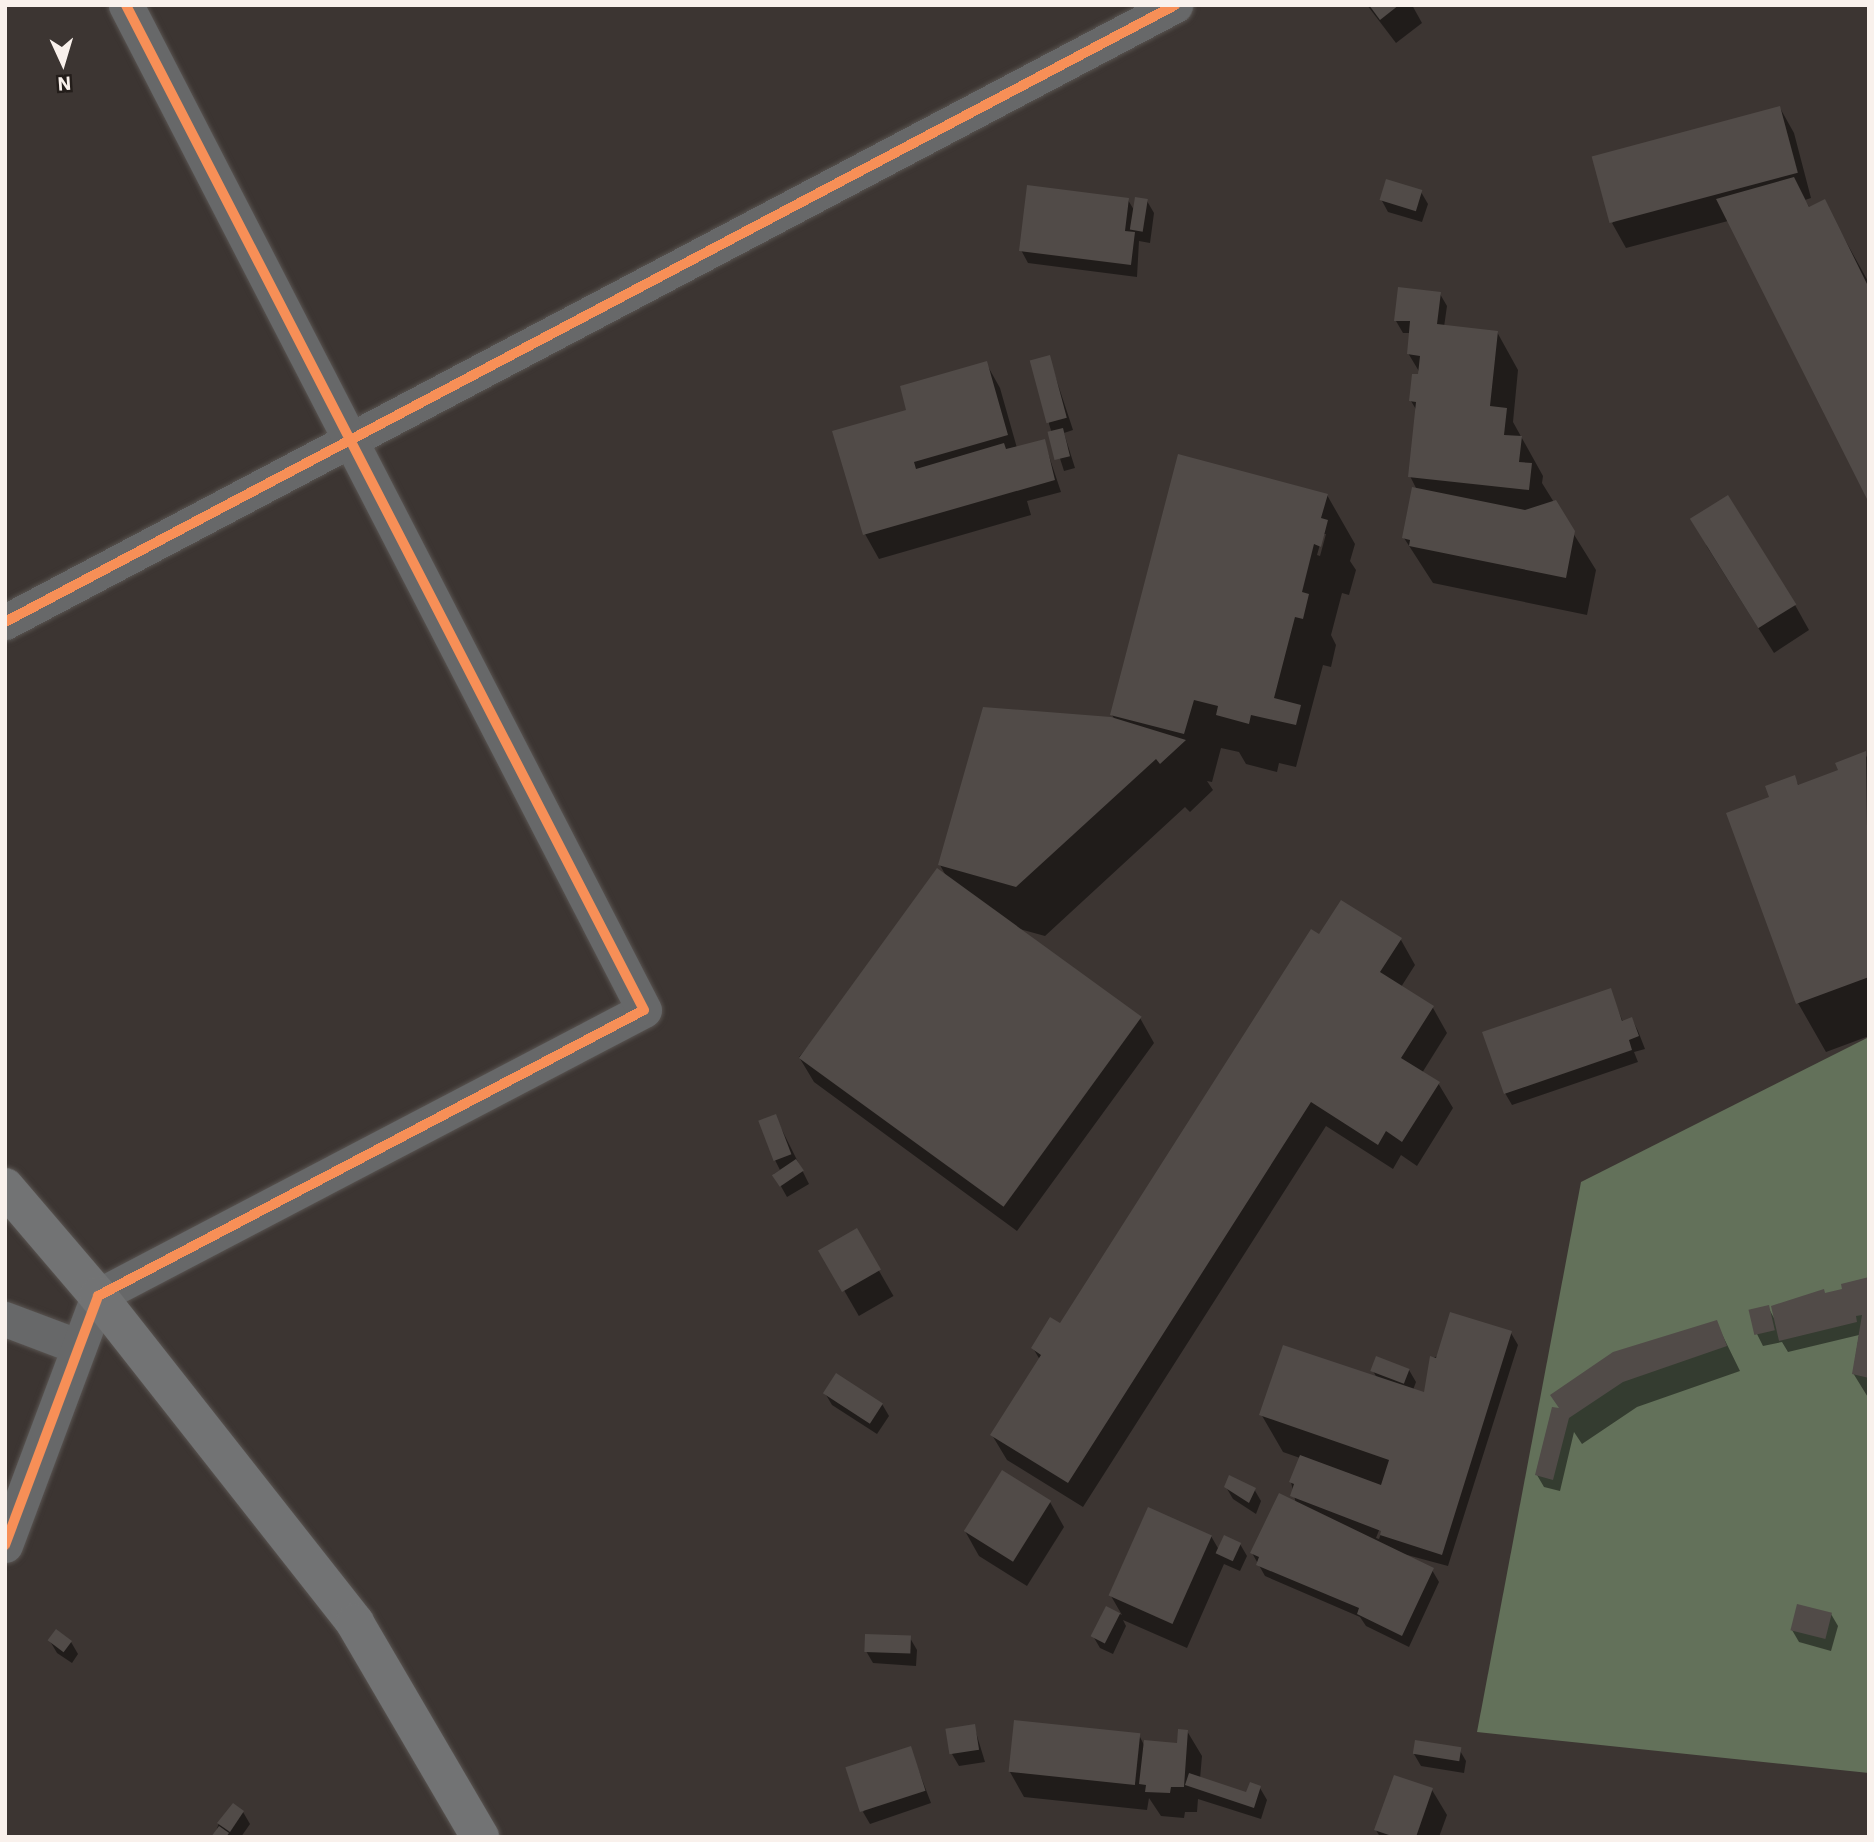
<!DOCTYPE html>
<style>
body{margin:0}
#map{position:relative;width:1874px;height:1842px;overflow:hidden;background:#3c3532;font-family:"IBM Plex Sans",sans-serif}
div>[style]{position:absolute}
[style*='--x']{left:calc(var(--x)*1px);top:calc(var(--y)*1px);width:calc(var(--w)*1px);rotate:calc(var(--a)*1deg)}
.forest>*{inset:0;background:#63715a}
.shadow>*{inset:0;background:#0007;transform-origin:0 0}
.building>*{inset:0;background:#514b48;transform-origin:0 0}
.roads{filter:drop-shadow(0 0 2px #595451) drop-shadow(0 0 2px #595451)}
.street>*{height:35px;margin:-17.5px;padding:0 17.5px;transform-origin:17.5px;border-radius:17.5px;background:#676869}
.secondary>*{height:38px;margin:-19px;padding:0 19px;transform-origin:19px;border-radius:19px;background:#727374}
.cycleway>*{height:10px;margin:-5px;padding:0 5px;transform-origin:5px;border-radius:5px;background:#f78f57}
span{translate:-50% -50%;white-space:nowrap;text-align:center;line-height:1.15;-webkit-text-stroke:5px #231d1a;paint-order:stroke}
.frame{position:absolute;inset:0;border:7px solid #f9f1ec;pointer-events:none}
.north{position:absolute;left:28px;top:28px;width:70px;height:70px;-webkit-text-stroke:5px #231d1a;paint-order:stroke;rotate:176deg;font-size:19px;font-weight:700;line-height:28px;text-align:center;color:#f9f1ec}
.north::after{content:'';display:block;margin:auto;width:24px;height:32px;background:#f9f1ec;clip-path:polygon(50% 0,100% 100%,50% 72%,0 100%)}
</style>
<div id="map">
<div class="forest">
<i style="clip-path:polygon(1869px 1037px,1869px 1773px,1477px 1732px,1581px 1182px)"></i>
</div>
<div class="shadow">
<i style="clip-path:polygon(1367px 5px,1412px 5px,1422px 23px,1396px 43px)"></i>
<i style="clip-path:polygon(1780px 108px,1794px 133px,1811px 198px,1805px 200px,1810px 208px,1824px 202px,1869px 283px,1869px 499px,1728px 221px,1626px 248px,1612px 223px)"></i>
<i style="clip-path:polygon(1421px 192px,1428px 204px,1422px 222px,1388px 212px,1381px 199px)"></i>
<i style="clip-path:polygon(1128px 200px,1134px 210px,1147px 201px,1154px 213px,1150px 243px,1139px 241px,1137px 277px,1028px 263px,1021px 250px)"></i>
<i style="clip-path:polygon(1440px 294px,1447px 306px,1444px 327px,1497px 332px,1518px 370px,1513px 422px,1543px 476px,1542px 483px,1596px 570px,1587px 615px,1433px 583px,1404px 538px,1417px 490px,1410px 476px,1417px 411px,1411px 401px,1420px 373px,1408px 353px,1411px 333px,1403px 333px,1396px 321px)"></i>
<i style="clip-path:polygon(1049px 357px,1073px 430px,1064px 433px,1075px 468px,1064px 471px,1049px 424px)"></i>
<i style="clip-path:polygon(986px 363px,1000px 388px,1017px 448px,1044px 441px,1061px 492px,1027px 501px,1031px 515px,879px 559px,865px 534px,909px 411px)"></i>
<i style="clip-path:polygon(evenodd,1327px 495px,1355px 544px,1350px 561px,1356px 570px,1349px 595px,1342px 593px,1331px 635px,1336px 645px,1331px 667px,1323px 665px,1296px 767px,1279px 763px,1277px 772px,1246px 764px,1239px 752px,1221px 748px,1212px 782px,1207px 781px,1213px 790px,1190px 812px,1185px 807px,1045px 936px,1016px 928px,1140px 1018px,1154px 1043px,1017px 1231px,814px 1082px,799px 1057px,947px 878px,940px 865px,1115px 720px,1112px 715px,1327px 495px,1323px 534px,1326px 534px,1320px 556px,1317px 555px,1323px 534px)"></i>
<i style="clip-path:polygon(1706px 545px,1795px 605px,1809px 630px,1774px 653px)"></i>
<i style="clip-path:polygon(1865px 753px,1868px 760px,1869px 1036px,1826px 1052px,1798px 1003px,1771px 798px,1794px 777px,1799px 786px,1840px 771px)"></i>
<i style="clip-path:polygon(1342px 902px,1401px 940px,1415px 965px,1401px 987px,1433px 1008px,1447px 1033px,1422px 1073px,1438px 1083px,1453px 1108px,1417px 1166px,1401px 1155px,1393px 1169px,1326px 1126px,1083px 1507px,1007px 1460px,992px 1435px,1040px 1360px,1033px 1348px,1061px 1325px)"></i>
<i style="clip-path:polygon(1610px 991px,1623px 1022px,1632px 1019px,1638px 1031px,1645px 1049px,1634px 1052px,1638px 1062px,1512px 1105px,1505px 1093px)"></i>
<i style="clip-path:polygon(775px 1116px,809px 1184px,787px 1197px,774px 1174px,780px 1170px,775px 1160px)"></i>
<i style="left:856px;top:1231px;width:75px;height:40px;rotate:60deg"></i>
<i style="clip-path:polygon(1869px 1279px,1869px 1399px,1853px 1373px,1859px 1335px,1788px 1352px,1782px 1342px,1763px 1346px,1757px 1334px,1768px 1307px,1774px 1318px)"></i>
<i style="clip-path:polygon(1716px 1322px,1740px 1371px,1637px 1407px,1582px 1444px,1574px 1432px,1560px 1491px,1544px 1487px,1537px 1475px,1561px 1410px)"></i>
<i style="clip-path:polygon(evenodd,1511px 1333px,1518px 1345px,1448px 1566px,1396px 1552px,1432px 1570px,1439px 1582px,1409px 1647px,1366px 1626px,1360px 1617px,1265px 1576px,1252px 1553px,1296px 1504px,1291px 1482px,1300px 1458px,1283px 1452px,1261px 1414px,1377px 1378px,1373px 1371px,1409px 1370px,1416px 1382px,1413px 1390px,1425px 1394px,1432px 1358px,1511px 1333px,1388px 1507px,1391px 1507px,1379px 1539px,1376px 1538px,1388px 1507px)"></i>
<i style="clip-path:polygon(825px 1393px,882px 1404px,889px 1416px,877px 1434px,832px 1405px)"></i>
<i style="clip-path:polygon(1226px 1487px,1254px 1489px,1261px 1501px,1256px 1514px,1233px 1499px)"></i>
<i style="clip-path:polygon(1050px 1502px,1064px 1527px,1027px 1586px,979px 1556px,965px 1531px)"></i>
<i style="clip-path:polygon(1211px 1536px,1219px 1550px,1240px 1544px,1247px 1556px,1240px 1571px,1224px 1564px,1187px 1648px,1123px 1620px,1126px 1626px,1113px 1654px,1100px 1648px,1093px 1636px,1107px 1608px,1122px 1615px,1111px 1596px)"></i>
<i style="clip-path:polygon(1831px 1614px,1838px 1626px,1831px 1651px,1799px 1642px,1792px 1630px)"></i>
<i style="clip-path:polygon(910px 1638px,917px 1650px,916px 1666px,873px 1663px,866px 1651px)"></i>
<i style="clip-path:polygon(50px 1641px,71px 1642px,78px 1654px,72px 1663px,57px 1653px)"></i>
<i style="clip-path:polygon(974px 1726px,985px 1762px,959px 1766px,952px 1754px)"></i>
<i style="clip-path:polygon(1187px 1731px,1202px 1756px,1200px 1779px,1247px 1795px,1260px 1788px,1267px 1800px,1261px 1819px,1198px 1799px,1197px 1812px,1185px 1812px,1184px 1818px,1161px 1816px,1149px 1798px,1147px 1810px,1024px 1797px,1010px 1772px,1139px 1735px,1145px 1747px,1178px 1745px)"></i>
<i style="clip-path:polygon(910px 1748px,931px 1803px,870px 1824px,863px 1812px)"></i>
<i style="clip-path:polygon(1459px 1749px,1466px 1761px,1464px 1773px,1421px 1766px,1414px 1754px)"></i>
<i style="clip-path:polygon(1432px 1790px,1447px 1815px,1439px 1837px,1380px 1837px,1376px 1830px)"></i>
<i style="clip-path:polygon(243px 1812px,250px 1824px,241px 1837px,214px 1837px,219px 1823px)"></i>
</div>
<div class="building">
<i style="clip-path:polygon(1369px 5px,1399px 5px,1380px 20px)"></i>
<i style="left:1780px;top:106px;width:69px;height:195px;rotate:75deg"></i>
<i style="clip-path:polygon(1794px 177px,1809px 207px,1825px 199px,1869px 288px,1869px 503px,1716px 199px)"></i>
<i style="left:1386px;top:179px;width:38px;height:22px;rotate:17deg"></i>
<i style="clip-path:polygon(1027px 185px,1129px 198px,1125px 231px,1135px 232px,1131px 265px,1019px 251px)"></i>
<i style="left:1135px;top:197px;width:13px;height:33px;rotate:9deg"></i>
<i style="clip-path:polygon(1398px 287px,1441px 292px,1437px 324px,1498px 331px,1490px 406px,1507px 408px,1504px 435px,1522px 436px,1519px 462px,1532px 463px,1529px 490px,1408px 477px,1416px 402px,1409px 401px,1412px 374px,1418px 374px,1420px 356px,1407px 354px,1410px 321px,1418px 321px,1394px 321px)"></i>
<i style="left:1050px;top:355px;width:65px;height:21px;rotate:75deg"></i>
<i style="clip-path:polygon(987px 361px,1008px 435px,914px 462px,916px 469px,1004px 443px,1006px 449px,1045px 439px,1055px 480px,863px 535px,832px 431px,906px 410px,900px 386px)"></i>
<i style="left:1063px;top:428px;width:29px;height:16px;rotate:76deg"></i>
<i style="clip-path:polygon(1178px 454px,1328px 494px,1321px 518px,1328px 520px,1321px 547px,1314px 544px,1302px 592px,1309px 594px,1303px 619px,1295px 617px,1274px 698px,1301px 705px,1296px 725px,1251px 715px,1249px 724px,1216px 715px,1218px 706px,1194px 700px,1184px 734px,1110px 715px)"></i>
<i style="clip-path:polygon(1412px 487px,1525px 510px,1556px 500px,1575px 531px,1566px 578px,1409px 546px,1410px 540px,1402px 538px)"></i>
<i style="left:1728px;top:495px;width:129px;height:45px;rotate:58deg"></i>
<i style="clip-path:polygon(983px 707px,1111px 717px,1186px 740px,1160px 764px,1156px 759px,1016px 887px,938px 865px)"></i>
<i style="clip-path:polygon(1866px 751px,1869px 977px,1796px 1004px,1726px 813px,1769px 797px,1765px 786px,1795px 775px,1798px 785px,1838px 770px,1835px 763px)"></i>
<i style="left:937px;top:868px;width:253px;height:235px;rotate:36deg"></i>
<i style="clip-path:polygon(1341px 900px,1402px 938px,1380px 972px,1434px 1006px,1401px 1058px,1440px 1082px,1402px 1142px,1386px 1131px,1378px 1145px,1311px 1102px,1068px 1483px,990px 1435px,1041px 1355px,1031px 1348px,1050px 1317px,1060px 1323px,1311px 929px,1319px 934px)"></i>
<i style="clip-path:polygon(1611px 988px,1622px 1021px,1632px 1017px,1639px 1036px,1629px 1040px,1632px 1050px,1504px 1094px,1482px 1032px)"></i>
<i style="left:776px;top:1114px;width:43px;height:19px;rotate:69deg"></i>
<i style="left:796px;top:1159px;width:14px;height:29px;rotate:56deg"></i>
<i style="left:857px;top:1228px;width:48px;height:45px;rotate:60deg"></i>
<i style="clip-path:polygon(1869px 1277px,1869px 1378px,1852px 1374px,1862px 1315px,1856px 1316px,1857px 1322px,1779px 1341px,1771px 1306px,1824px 1289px,1825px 1293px,1842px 1289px,1841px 1284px)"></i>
<i style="left:1769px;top:1305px;width:26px;height:21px;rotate:77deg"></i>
<i style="clip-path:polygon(1450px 1312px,1512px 1331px,1442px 1555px,1380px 1535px,1381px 1531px,1290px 1496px,1294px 1484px,1289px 1482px,1300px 1455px,1381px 1485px,1389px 1460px,1259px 1415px,1283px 1345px,1424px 1392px,1430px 1356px,1436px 1358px)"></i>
<i style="clip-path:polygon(1717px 1320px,1727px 1346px,1623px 1382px,1569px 1418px,1553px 1480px,1535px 1475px,1552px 1407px,1559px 1408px,1550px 1395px,1613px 1352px)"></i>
<i style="left:1376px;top:1356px;width:36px;height:16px;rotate:21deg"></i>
<i style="left:836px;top:1373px;width:56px;height:24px;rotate:33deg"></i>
<i style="left:1002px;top:1470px;width:58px;height:72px;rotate:32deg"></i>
<i style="clip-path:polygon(1229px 1475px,1256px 1488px,1249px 1503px,1224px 1487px)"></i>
<i style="clip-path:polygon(1279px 1493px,1434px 1568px,1402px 1636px,1357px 1614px,1359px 1608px,1256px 1565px,1259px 1557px,1250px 1553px)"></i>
<i style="left:1148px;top:1507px;width:70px;height:97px;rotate:24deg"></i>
<i style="left:1224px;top:1535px;width:19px;height:20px;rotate:25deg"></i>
<i style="left:1797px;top:1604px;width:36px;height:27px;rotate:14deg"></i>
<i style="left:1106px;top:1606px;width:16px;height:34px;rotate:27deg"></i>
<i style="left:56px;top:1629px;width:20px;height:14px;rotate:37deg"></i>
<i style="left:865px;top:1634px;width:46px;height:18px;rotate:2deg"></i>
<i style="left:1014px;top:1720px;width:127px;height:52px;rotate:6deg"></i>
<i style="left:975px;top:1724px;width:26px;height:30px;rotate:81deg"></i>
<i style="clip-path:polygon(1178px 1729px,1188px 1730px,1184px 1787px,1171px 1787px,1170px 1793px,1145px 1792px,1146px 1785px,1139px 1784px,1144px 1740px,1177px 1743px)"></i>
<i style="left:1415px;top:1740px;width:47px;height:14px;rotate:9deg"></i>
<i style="left:911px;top:1746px;width:47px;height:69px;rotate:72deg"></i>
<i style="clip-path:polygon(1189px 1773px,1246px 1792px,1250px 1782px,1261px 1786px,1254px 1808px,1185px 1785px)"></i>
<i style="clip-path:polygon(1394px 1775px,1433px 1788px,1416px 1837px,1395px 1837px,1374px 1830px)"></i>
<i style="clip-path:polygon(233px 1803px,244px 1811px,230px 1832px,217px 1823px)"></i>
<i style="clip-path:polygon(219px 1826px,229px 1833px,226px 1837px,211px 1837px)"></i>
</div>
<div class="roads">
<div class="street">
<i style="--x:5;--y:622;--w:1323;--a:-27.8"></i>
<i style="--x:5;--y:1319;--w:79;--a:20.7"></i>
<i style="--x:5;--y:1545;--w:266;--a:-69.5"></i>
<i style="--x:98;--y:1296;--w:616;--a:-27.65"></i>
<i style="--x:644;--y:1010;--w:1131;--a:-117.27"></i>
</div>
<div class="secondary">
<i style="--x:5;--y:1187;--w:143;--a:49.5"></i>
<i style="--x:98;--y:1296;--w:416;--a:51.8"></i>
<i style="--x:355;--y:1623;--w:248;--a:59.7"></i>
</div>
</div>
<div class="cycleway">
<i style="--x:5;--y:622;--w:1323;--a:-27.8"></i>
<i style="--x:5;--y:1545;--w:266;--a:-69.5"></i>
<i style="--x:98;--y:1296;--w:616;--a:-27.65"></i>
<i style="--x:644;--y:1010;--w:1131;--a:-117.27"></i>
</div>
<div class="frame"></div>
<div class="north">N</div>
</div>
